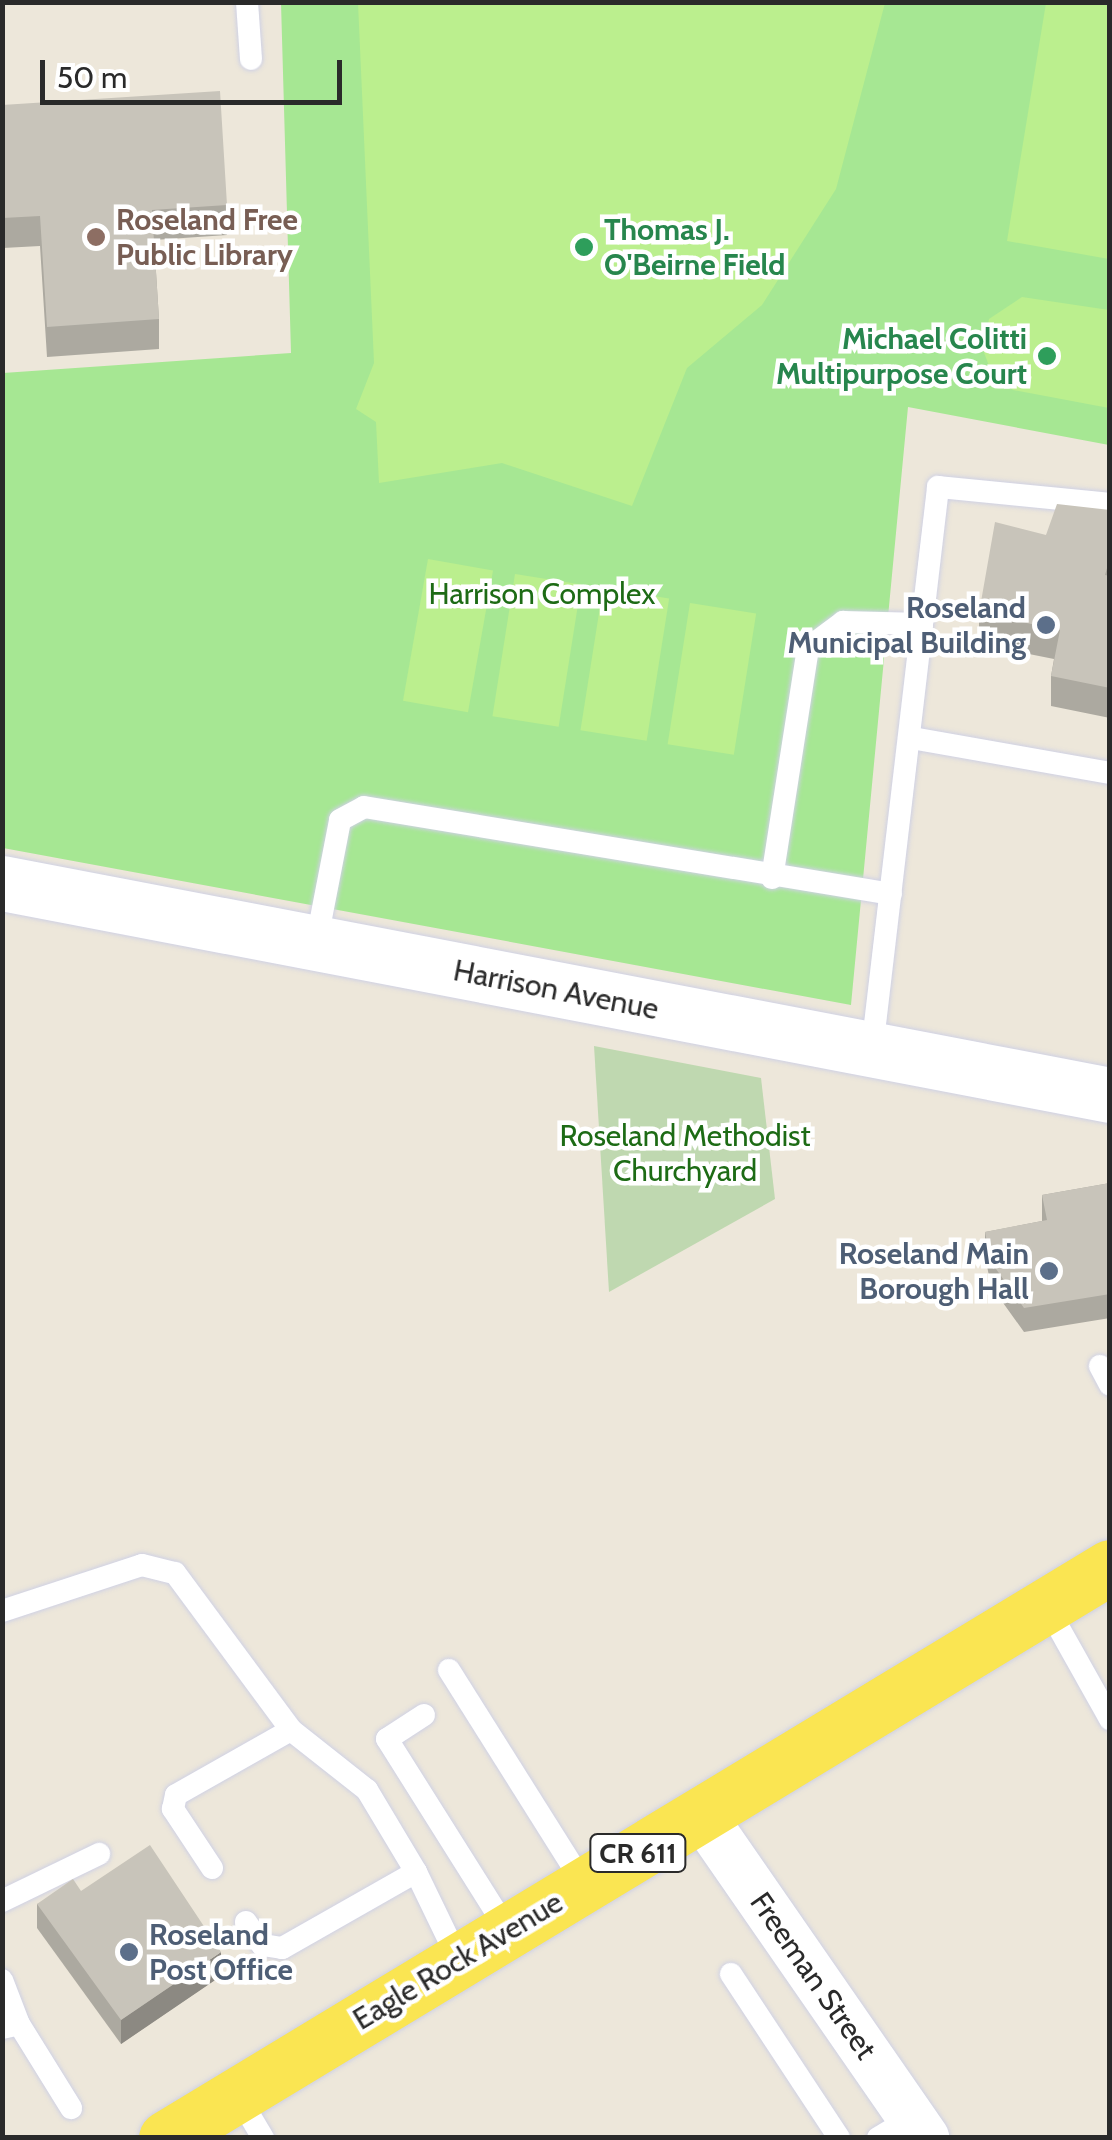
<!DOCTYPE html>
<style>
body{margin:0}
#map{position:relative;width:1112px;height:2140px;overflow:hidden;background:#ede7da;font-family:Cabin,sans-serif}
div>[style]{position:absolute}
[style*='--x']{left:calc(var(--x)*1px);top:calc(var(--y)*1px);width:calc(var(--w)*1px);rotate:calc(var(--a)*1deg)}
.green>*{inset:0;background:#a6e793}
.cemetery>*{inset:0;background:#bfd8b0}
.pitch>*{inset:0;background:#bbef8e;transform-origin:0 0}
.roads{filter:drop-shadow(0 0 2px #cfd1e4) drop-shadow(0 0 2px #cfd1e4)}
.lane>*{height:22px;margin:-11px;padding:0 11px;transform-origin:11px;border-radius:11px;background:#fff}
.street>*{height:48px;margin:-24px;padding:0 24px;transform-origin:24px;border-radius:24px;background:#fff}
.secondary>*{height:55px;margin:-27.5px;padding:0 27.5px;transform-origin:27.5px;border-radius:27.5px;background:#fff}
.primary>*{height:55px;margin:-27.5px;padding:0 27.5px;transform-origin:27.5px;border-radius:27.5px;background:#fae552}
.wall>*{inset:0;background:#aca9a0}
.shaded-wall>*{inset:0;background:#8c8982}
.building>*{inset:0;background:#c8c4ba}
.dots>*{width:28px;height:28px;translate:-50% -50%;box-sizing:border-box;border:5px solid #fff;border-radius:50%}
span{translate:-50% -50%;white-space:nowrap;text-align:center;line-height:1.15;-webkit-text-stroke:9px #fff;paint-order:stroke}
.shield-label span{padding:2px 8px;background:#fff;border:2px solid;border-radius:8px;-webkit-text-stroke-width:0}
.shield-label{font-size:28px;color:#2a2a2a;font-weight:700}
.education-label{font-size:30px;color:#785e54;font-weight:700}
.left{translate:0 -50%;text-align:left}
.leisure-label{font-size:30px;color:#27864d;font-weight:700}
.right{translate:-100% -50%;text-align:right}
.park-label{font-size:30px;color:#1d6b15}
.service-label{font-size:30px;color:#4e5e75;font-weight:700}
.street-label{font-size:30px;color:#2a2a2a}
.frame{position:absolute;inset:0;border:5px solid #2a2a2a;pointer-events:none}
.scale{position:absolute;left:40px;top:60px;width:302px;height:45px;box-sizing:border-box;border:5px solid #2a2a2a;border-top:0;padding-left:12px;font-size:30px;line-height:35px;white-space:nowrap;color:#2a2a2a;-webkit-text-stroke:8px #fff;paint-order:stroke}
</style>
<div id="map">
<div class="green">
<i style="clip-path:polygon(281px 3px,1109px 3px,1109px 445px,908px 407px,851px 1005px,3px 848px,3px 373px,291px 353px)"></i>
</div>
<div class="cemetery">
<i style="clip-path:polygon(594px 1046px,761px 1078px,775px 1199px,609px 1292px)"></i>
</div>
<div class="pitch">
<i style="clip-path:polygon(358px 3px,885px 3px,836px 189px,762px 305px,687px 368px,632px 506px,502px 463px,379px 483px,376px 422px,356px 409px,374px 363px)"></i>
<i style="clip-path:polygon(1046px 3px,1109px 3px,1109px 259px,1007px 241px)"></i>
<i style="clip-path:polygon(1022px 297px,1109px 310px,1109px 408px,1013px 390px,991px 371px,983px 350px,989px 319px)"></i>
<i style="left:428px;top:559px;width:66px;height:144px;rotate:10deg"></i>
<i style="left:515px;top:574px;width:67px;height:144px;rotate:9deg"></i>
<i style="left:603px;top:588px;width:67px;height:144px;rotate:9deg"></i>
<i style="left:690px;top:603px;width:67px;height:143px;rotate:9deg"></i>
</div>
<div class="roads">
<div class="lane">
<i style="--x:247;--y:2;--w:57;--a:86"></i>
<i style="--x:922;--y:624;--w:138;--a:-83.3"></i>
<i style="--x:938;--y:487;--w:173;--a:5.6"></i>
<i style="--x:912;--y:738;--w:201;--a:10"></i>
<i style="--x:772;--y:878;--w:233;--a:-81.1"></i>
<i style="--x:808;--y:648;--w:44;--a:-36.6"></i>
<i style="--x:843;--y:622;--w:79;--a:1.5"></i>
<i style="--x:922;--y:624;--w:429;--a:96.7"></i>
<i style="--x:316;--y:944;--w:126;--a:-79"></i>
<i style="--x:340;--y:820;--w:27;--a:-28"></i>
<i style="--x:364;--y:807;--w:534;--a:9.37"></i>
<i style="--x:1100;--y:1366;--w:21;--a:62"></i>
<i style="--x:1046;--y:1605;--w:131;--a:60.7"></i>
<i style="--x:2;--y:1611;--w:147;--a:-18.2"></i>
<i style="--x:142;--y:1565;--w:34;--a:14"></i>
<i style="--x:175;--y:1573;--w:195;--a:53.5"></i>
<i style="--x:449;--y:1670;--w:253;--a:57.8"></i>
<i style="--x:424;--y:1715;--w:44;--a:147"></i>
<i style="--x:387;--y:1739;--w:227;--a:57.8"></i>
<i style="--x:212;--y:1868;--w:71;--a:-123.5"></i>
<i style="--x:173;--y:1809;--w:14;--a:-78"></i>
<i style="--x:176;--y:1795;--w:132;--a:-29.5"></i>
<i style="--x:291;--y:1730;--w:97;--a:38.3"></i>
<i style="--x:367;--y:1790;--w:96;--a:59.1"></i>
<i style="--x:416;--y:1872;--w:154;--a:150.4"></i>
<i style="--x:282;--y:1948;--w:20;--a:-171"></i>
<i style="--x:262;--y:1945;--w:28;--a:-125"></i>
<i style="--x:416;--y:1872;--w:99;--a:64.2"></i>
<i style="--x:2;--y:1901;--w:108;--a:-25.9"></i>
<i style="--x:731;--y:1974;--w:196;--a:56.6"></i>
<i style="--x:2;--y:1980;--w:47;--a:68.9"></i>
<i style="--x:2;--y:2028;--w:17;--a:-13"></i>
<i style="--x:19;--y:2024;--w:99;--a:58.2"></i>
<i style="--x:237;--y:2094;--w:51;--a:59.4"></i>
<i style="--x:878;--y:2138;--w:39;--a:-31"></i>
</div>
<div class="street">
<i style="--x:701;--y:1814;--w:394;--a:55.3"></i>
</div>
<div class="secondary">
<i style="--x:2;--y:883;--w:1128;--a:10.83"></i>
</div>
<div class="primary">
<i style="--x:166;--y:2138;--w:1103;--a:-31.17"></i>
</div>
</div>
<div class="wall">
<i style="clip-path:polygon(2px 105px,227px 205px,227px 235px,154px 240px,159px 319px,159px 349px,47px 357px,40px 246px,3px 248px)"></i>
<i style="clip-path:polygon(1110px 510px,1110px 718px,1051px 706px,1051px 676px,1054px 659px,979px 644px,979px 613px,1046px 535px)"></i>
<i style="clip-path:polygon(1110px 1183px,1110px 1318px,1024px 1332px,991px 1286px,985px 1256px,985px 1232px,1042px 1221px,1042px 1195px)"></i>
<i style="clip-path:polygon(81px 1891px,221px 1976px,121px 2044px,37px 1928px,37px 1904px)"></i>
</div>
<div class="shaded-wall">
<i style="clip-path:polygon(221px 1952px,221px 1976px,121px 2044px,121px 2020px)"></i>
</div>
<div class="building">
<i style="clip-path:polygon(220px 91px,227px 205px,152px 210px,159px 319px,47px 327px,40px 216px,3px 218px,2px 105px)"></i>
<i style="clip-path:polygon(1057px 504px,1110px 510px,1110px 558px,1105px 575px,1110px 576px,1110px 688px,1051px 676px,1060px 630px,979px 613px,995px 522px,1046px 535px)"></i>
<i style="clip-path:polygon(1110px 1183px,1110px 1294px,1024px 1308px,991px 1262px,985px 1232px,1047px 1220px,1042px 1195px)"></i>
<i style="clip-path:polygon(150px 1845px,221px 1952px,121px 2020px,37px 1904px,73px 1879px,81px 1891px)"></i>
</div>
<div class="dots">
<i style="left:96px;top:237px;background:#8d6e63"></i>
<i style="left:584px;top:247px;background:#2e9e5b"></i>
<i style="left:1047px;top:356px;background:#2e9e5b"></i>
<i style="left:1046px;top:625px;background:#5c6f8a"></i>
<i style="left:1049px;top:1271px;background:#5c6f8a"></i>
<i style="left:129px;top:1952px;background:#5c6f8a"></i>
</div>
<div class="shield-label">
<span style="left:638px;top:1853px">CR 611</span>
</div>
<div class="education-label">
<span class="left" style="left:116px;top:237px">Roseland Free<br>Public Library</span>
</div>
<div class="leisure-label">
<span class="left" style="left:604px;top:247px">Thomas J.<br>O'Beirne Field</span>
<span class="right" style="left:1027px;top:356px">Michael Colitti<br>Multipurpose Court</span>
</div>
<div class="park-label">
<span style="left:542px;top:594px">Harrison Complex</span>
<span style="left:685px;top:1153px">Roseland Methodist<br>Churchyard</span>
</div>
<div class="service-label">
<span class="right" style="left:1026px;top:625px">Roseland<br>Municipal Building</span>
<span class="right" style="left:1029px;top:1271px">Roseland Main<br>Borough Hall</span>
<span class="left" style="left:149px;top:1952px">Roseland<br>Post Office</span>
</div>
<div class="street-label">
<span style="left:556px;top:990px;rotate:11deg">Harrison Avenue</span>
<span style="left:458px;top:1961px;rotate:-31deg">Eagle Rock Avenue</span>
<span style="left:813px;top:1976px;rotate:55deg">Freeman Street</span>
</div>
<div class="frame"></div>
<div class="scale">50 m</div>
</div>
